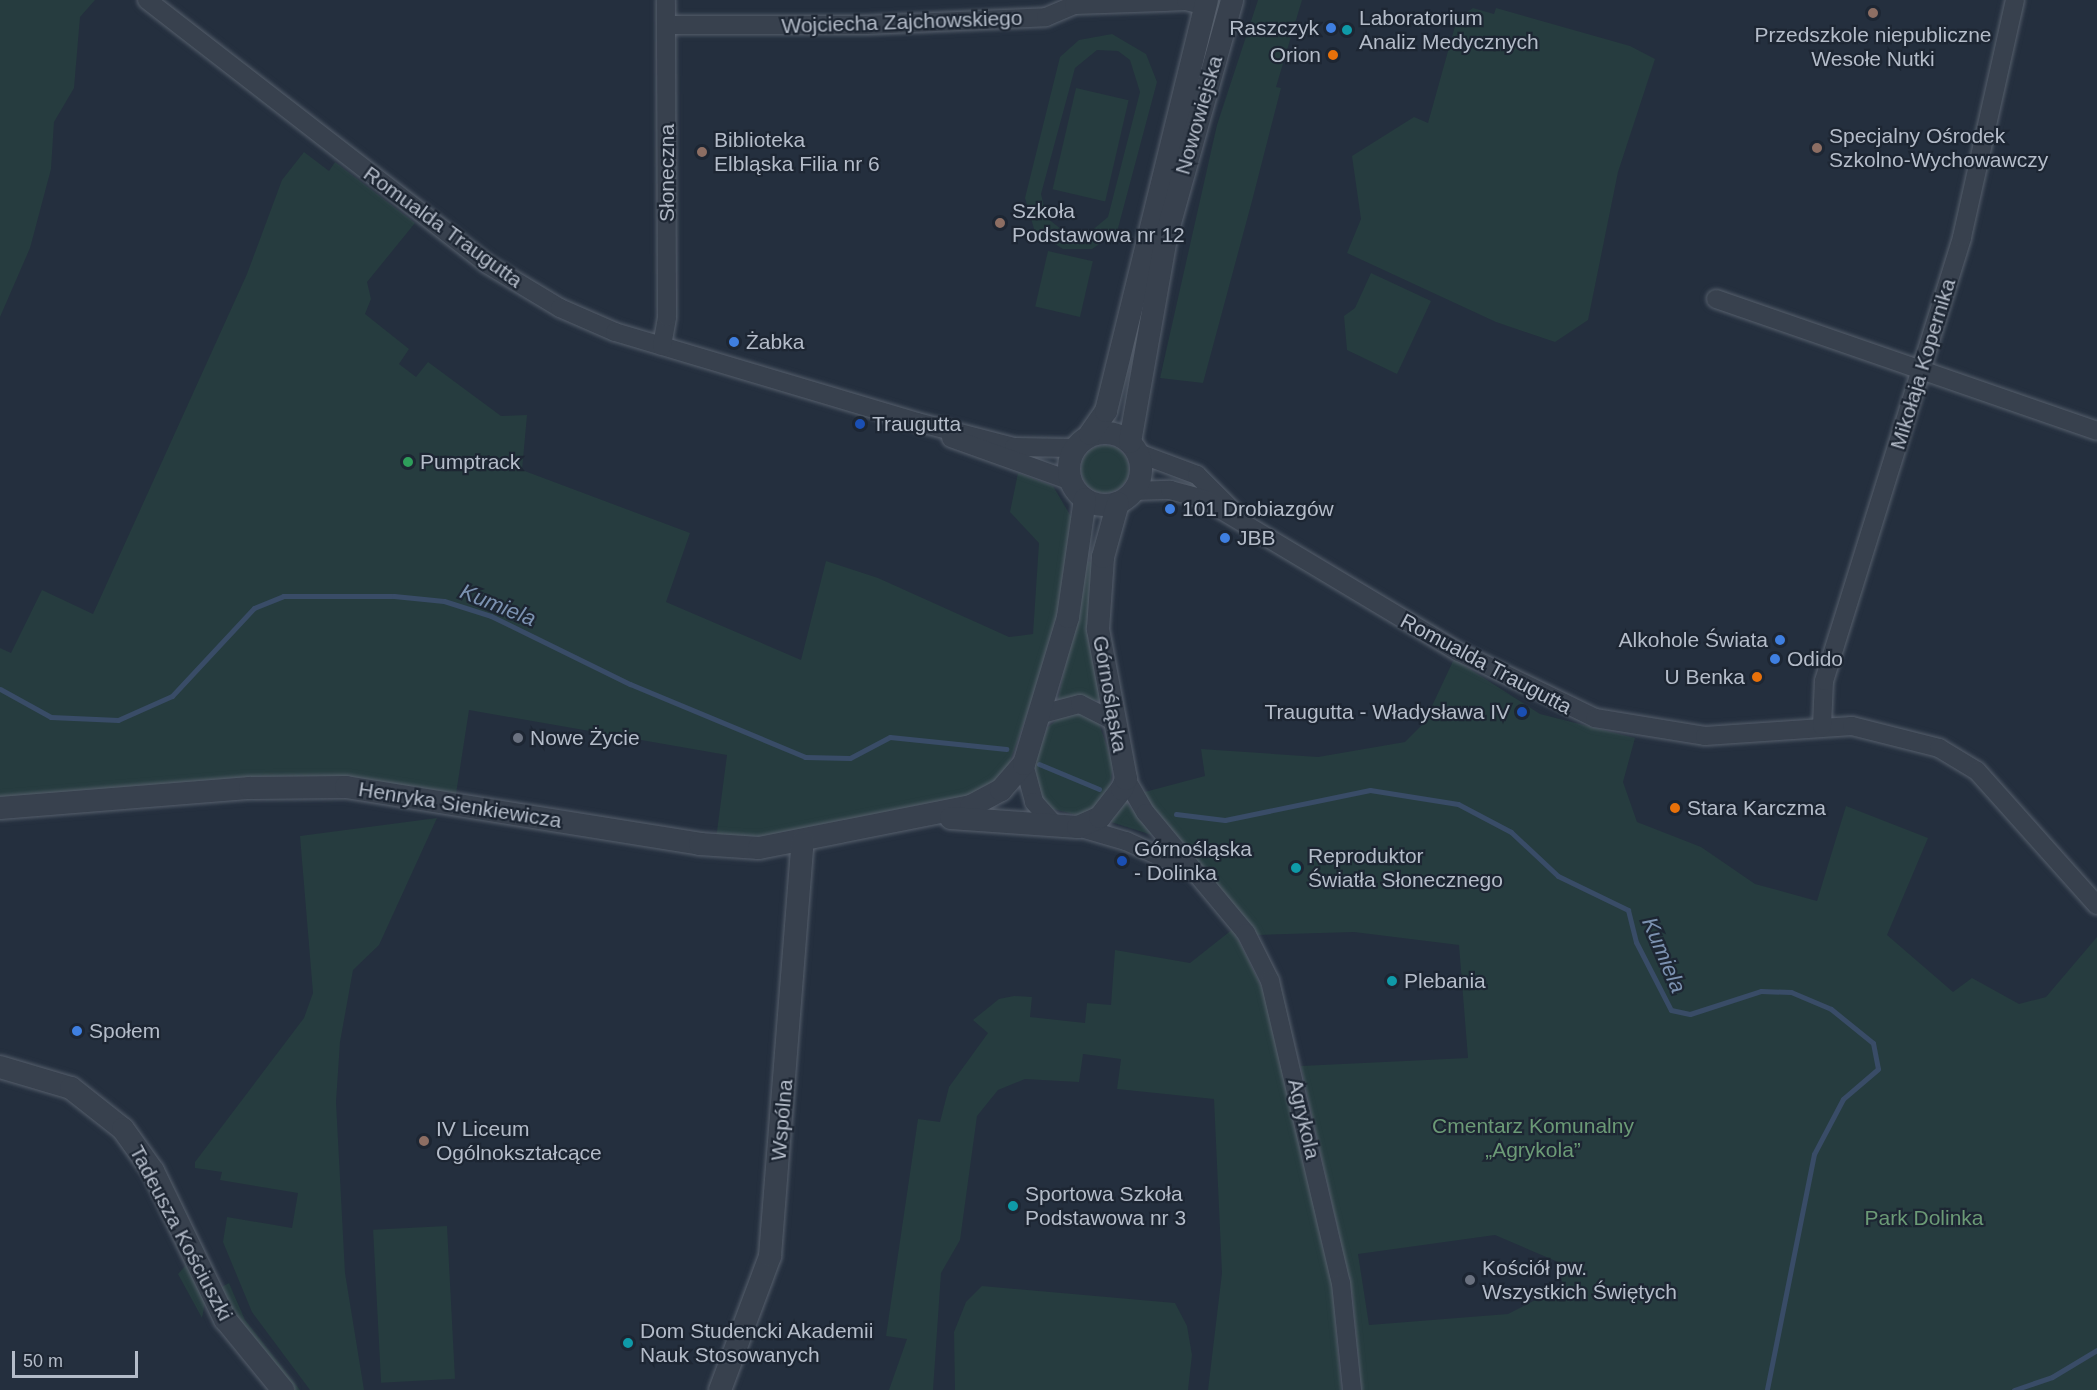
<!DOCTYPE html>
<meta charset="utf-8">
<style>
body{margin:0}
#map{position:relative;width:2097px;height:1390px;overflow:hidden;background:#242f3e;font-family:Arial,sans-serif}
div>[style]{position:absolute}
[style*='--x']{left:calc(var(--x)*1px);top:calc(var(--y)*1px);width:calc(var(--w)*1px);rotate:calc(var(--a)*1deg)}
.green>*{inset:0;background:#263c3f;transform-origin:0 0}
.round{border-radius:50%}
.stream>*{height:5px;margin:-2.5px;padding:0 2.5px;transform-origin:2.5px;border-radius:2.5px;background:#394c67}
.roads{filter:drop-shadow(0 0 2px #565f6c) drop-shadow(0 0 2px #565f6c)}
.minor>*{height:18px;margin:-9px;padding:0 9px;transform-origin:9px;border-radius:9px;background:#38414e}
.tertiary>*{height:22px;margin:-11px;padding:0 11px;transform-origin:11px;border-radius:11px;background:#38414e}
.tertiary>.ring{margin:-11px;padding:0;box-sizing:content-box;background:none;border:22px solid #38414e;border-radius:50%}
.dots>*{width:16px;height:16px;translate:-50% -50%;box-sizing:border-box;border:3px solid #1d2633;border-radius:50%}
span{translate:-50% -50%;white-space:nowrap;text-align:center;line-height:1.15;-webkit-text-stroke:4.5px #1d2633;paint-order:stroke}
.poi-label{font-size:21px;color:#b4bcc9}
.left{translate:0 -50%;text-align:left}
.right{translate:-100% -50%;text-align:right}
.street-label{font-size:21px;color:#b4bcc9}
.park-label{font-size:21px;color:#6b9a76}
.water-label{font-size:22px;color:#7c92b1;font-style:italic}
.scale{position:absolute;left:12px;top:1351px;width:126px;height:27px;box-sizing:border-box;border:3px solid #b4bcc9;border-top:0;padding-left:8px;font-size:18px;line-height:21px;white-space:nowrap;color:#b4bcc9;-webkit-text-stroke:4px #1d2633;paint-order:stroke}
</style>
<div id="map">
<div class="green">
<i style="clip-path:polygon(0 0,95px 0,80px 17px,74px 88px,54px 122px,51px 169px,30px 248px,0 317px)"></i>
<i style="clip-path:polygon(1258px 0,1302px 0,1276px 87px,1281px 88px,1252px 201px,1203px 383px,1160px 378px,1217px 125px)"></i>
<i style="clip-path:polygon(1473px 8px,1494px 14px,1496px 8px,1630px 46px,1655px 59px,1618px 172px,1588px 320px,1555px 342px,1496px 322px,1347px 253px,1361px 219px,1352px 156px,1414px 117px,1428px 123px,1457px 19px)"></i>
<i style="clip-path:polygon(evenodd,1112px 34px,1146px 54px,1157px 82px,1117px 232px,1092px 249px,1063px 249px,1035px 232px,1025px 198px,1060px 57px,1079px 40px,1112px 34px,1097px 50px,1118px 51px,1130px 60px,1140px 92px,1108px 217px,1090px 232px,1066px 233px,1047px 218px,1041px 194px,1075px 68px,1097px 50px)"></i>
<i style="left:1076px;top:88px;width:54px;height:104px;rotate:13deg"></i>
<i style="clip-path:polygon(304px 152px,329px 171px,335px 162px,415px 223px,367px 282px,371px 299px,365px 314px,409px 349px,399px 364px,416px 377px,428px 362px,501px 416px,527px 415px,522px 470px,690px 533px,666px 602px,801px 660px,826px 561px,878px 578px,1009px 637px,1033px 634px,1039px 543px,1010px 512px,1018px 473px,1053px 486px,1073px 520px,1054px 639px,1005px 775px,977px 795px,775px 837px,716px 839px,727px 755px,469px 710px,456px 794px,0 798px,0 648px,11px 653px,42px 590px,93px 614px,247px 274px,282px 180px)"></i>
<i style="left:1048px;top:251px;width:46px;height:57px;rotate:13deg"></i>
<i style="clip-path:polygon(1371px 273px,1431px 301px,1397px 374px,1347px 350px,1344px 316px,1355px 308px)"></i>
<i class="round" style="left:1081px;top:445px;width:48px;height:48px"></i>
<i style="clip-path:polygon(1087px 561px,1094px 563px,1089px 628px,1100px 700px,1058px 700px)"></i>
<i style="clip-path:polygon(evenodd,1454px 659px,1540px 714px,1635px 738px,1623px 782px,1637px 822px,1701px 847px,1755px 884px,1817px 901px,1846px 806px,1928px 838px,1887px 935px,1953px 992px,1972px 978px,2019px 1004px,2046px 997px,2097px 937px,2097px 1390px,1361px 1390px,1353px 1296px,1301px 1066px,1468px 1058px,1459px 945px,1354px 932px,1257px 935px,1141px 793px,1205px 776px,1201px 749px,1318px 757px,1405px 742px,1424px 723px,1454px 659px,1495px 1235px,1558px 1262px,1563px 1286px,1508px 1314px,1369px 1325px,1358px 1254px,1495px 1235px)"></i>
<i style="clip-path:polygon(1070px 709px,1098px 721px,1113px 764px,1110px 788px,1099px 807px,1082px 816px,1049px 808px,1034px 789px,1034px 761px,1047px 728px)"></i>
<i style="clip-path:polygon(1126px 802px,1151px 833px,1152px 835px,1111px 822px)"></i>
<i style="clip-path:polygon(437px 818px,379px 945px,353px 970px,340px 1042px,336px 1102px,345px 1273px,364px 1390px,310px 1390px,252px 1312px,223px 1242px,227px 1217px,292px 1228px,298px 1193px,220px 1180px,222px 1172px,195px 1168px,195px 1162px,304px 1018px,313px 993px,300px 836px)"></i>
<i style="clip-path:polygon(1233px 929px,1265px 994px,1332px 1282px,1341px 1390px,1208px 1390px,1222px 1273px,1214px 1099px,1117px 1089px,1121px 1059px,1083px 1054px,1079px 1082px,1025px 1079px,998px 1090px,977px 1116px,960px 1240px,941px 1273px,933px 1390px,889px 1390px,907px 1339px,886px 1336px,918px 1119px,940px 1122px,949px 1087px,988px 1033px,973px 1020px,999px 999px,1014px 996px,1032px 997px,1030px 1017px,1085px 1023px,1087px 1003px,1111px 1005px,1115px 950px,1190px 963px)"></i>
<i style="left:447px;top:1226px;width:153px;height:74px;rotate:87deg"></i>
<i style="clip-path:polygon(186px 1265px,205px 1303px,202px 1318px,178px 1274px)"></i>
<i style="clip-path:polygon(229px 1283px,245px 1320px,300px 1390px,292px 1390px,250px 1337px,218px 1289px)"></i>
<i style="clip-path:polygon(982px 1286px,1175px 1303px,1187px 1326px,1192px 1355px,1188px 1390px,955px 1390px,954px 1332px,966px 1302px)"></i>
</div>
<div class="stream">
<i style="--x:0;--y:689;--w:58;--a:28.8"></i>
<i style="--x:51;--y:717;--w:67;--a:2.6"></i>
<i style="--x:118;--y:720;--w:59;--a:-24"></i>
<i style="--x:172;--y:696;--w:120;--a:-47"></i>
<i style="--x:254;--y:608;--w:31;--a:-22"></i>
<i style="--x:283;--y:596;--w:111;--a:0"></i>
<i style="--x:394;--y:596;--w:50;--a:5.7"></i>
<i style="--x:444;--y:601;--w:49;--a:17.7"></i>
<i style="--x:491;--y:616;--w:155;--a:26.1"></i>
<i style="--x:630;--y:684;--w:190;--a:22.6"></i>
<i style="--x:805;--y:757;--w:45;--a:1.3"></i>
<i style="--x:850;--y:758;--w:45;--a:-27.7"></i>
<i style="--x:890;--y:737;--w:117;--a:5.9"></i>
<i style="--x:1039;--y:764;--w:65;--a:22.6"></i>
<i style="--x:1176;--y:814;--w:49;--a:7"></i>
<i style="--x:1225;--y:820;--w:148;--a:-11.7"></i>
<i style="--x:1370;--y:790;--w:89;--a:9"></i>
<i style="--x:1458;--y:804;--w:60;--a:27.8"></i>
<i style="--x:1511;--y:832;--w:64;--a:43.1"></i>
<i style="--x:1558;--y:876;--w:78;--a:25.9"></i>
<i style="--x:1628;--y:910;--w:33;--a:76"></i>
<i style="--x:1636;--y:942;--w:76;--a:62.8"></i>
<i style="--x:1671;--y:1010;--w:19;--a:12"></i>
<i style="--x:1690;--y:1014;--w:75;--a:-17.9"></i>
<i style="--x:1761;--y:991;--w:30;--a:2"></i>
<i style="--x:1791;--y:992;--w:43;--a:23"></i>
<i style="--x:1831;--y:1009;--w:54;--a:39"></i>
<i style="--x:1873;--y:1043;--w:26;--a:79"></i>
<i style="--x:1878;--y:1069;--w:46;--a:139.4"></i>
<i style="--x:1843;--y:1099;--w:62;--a:117.8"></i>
<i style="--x:1814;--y:1154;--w:241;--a:101.3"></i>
<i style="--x:2014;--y:1390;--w:40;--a:-18.9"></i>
<i style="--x:2052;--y:1377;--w:52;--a:-31"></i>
</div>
<div class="roads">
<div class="minor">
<i style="--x:147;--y:0;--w:430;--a:37.8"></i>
<i style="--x:487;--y:264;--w:85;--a:31.1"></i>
<i style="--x:560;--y:308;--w:60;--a:23.6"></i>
<i style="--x:615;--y:332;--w:315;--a:16.6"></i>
<i style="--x:917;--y:422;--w:100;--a:14.5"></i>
<i style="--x:1014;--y:447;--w:61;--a:0.9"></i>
<i style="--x:667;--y:25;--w:199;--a:0"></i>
<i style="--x:866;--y:25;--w:180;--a:-2.5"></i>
<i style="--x:1046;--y:17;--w:30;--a:-23"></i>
<i style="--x:1074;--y:5;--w:112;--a:-2"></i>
<i style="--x:1186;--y:1;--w:21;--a:14"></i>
<i style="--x:1716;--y:299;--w:403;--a:19.1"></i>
<i style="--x:662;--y:346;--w:29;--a:-80"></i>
<i style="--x:667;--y:317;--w:317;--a:-90.2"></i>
<i style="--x:951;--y:438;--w:127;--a:19.7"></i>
<i style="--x:1138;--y:453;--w:63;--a:20.4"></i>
<i style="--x:1197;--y:475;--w:55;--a:45"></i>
<i style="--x:1134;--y:491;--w:36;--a:-2"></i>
<i style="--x:1170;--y:490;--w:34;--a:15"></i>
<i style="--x:1203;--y:499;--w:298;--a:30.9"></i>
<i style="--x:1459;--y:652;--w:151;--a:25.9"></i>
<i style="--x:1595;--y:718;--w:111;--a:9.3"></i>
<i style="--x:1705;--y:736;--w:147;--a:-3.9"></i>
<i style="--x:1852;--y:726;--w:90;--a:14.2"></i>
<i style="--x:1939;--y:748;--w:44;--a:31.2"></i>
<i style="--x:1977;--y:771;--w:180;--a:48.2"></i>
<i style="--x:1042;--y:714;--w:39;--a:-15"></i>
<i style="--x:1080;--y:704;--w:37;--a:27"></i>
<i style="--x:1822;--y:726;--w:45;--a:-87.5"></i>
<i style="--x:1824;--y:681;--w:465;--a:-72.7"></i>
<i style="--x:1962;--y:237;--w:243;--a:-77.4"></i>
<i style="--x:1024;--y:764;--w:39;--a:75"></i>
<i style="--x:1034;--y:802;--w:31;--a:48"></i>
<i style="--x:1126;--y:779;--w:39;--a:60"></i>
<i style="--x:1146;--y:813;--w:156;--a:50.2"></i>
<i style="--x:1246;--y:933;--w:54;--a:63.4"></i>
<i style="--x:1270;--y:981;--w:310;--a:76.8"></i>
<i style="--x:1341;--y:1283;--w:108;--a:84.1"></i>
<i style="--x:1078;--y:827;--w:50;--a:16.3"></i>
<i style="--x:1126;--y:841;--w:68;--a:24.3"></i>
</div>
<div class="tertiary">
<i class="ring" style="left:1069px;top:433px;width:50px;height:50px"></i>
<i style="--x:1090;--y:434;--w:28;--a:-55"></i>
<i style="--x:1106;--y:411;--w:423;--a:-76.2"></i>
<i style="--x:1130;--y:442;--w:208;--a:-80"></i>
<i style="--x:1166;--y:237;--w:246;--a:-74.4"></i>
<i style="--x:0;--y:808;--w:251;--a:-4.6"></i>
<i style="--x:250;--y:788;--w:96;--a:-0.6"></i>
<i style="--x:346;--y:787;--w:359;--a:9.1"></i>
<i style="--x:700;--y:844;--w:59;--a:3.9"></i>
<i style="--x:759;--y:848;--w:216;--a:-11.2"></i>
<i style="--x:971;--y:806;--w:34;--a:-28"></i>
<i style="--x:1001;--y:790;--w:35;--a:-49"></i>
<i style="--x:1024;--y:764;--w:153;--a:-73.3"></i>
<i style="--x:1068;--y:617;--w:119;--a:-81.8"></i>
<i style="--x:951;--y:818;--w:127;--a:4.1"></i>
<i style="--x:1078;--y:827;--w:24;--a:-24"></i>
<i style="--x:1100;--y:817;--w:36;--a:-52"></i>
<i style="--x:1122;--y:789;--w:11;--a:-68"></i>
<i style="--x:1126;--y:779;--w:153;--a:-100.6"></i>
<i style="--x:1098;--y:629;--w:72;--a:-86"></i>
<i style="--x:1103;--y:557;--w:56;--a:-74.5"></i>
<i style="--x:0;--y:1067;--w:74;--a:16.5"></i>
<i style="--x:71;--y:1088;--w:66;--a:38.3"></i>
<i style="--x:123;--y:1129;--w:52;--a:54.5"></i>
<i style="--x:153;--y:1171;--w:165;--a:64.1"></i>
<i style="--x:225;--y:1319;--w:92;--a:50.8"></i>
<i style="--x:720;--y:1390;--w:143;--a:-69.5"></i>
<i style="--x:770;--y:1256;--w:416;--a:-85.5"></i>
</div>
</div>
<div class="dots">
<i style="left:1873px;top:13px;background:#8d6e63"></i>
<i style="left:1331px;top:28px;background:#3f7fe0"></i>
<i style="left:1347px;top:30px;background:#0f9aa8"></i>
<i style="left:1333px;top:55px;background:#e8710a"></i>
<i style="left:1817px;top:148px;background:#8d6e63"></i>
<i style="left:702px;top:152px;background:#8d6e63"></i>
<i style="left:1000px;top:223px;background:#8d6e63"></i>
<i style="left:734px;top:342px;background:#3f7fe0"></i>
<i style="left:860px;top:424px;background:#1a4fb4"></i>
<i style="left:408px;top:462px;background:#2e9e5b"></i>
<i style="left:1170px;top:509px;background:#3f7fe0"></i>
<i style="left:1225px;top:538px;background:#3f7fe0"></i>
<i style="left:1780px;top:640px;background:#3f7fe0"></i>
<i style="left:1775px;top:659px;background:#3f7fe0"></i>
<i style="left:1757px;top:677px;background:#e8710a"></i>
<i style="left:1522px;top:712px;background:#1a4fb4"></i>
<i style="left:518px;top:738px;background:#6b7280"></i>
<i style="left:1675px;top:808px;background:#e8710a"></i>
<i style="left:1122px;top:861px;background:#1a4fb4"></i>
<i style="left:1296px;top:868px;background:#0f9aa8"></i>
<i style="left:1392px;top:981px;background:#0f9aa8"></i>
<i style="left:77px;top:1031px;background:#3f7fe0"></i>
<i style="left:424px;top:1141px;background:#8d6e63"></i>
<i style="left:1013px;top:1206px;background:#0f9aa8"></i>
<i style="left:1470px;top:1280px;background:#6b7280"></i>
<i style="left:628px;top:1343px;background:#0f9aa8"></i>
</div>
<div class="poi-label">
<span class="left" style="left:1359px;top:30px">Laboratorium<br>Analiz Medycznych</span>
<span class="right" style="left:1319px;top:28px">Raszczyk</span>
<span style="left:1873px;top:47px">Przedszkole niepubliczne<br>Wesołe Nutki</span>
<span class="right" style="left:1321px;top:55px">Orion</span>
<span class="left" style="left:1829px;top:148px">Specjalny Ośrodek<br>Szkolno-Wychowawczy</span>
<span class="left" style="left:714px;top:152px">Biblioteka<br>Elbląska Filia nr 6</span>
<span class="left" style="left:1012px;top:223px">Szkoła<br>Podstawowa nr 12</span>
<span class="left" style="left:746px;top:342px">Żabka</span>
<span class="left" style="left:872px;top:424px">Traugutta</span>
<span class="left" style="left:420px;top:462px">Pumptrack</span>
<span class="left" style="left:1182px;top:509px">101 Drobiazgów</span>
<span class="left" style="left:1237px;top:538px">JBB</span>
<span class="right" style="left:1768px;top:640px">Alkohole Świata</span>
<span class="left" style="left:1787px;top:659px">Odido</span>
<span class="right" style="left:1745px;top:677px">U Benka</span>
<span class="right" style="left:1510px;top:712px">Traugutta - Władysława IV</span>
<span class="left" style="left:530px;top:738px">Nowe Życie</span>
<span class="left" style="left:1687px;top:808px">Stara Karczma</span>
<span class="left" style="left:1134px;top:861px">Górnośląska<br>- Dolinka</span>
<span class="left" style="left:1308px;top:868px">Reproduktor<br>Światła Słonecznego</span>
<span class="left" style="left:1404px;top:981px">Plebania</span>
<span class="left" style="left:89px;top:1031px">Społem</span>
<span class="left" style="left:436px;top:1141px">IV Liceum<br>Ogólnokształcące</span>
<span class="left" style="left:1025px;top:1206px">Sportowa Szkoła<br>Podstawowa nr 3</span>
<span class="left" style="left:1482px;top:1280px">Kościół pw.<br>Wszystkich Świętych</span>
<span class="left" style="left:640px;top:1343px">Dom Studencki Akademii<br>Nauk Stosowanych</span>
</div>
<div class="street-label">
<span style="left:902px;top:22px;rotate:-2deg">Wojciecha Zajchowskiego</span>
<span style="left:1199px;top:115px;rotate:-74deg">Nowowiejska</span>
<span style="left:667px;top:173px;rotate:-90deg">Słoneczna</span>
<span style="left:443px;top:227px;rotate:36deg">Romualda Traugutta</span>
<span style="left:1923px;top:364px;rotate:-73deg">Mikołaja Kopernika</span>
<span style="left:1486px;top:664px;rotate:28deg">Romualda Traugutta</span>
<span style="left:1110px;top:694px;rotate:80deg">Górnośląska</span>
<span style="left:460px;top:805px;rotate:9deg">Henryka Sienkiewicza</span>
<span style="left:1304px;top:1119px;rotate:77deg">Agrykola</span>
<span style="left:782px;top:1120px;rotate:-85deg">Wspólna</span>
<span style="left:181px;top:1233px;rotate:62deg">Tadeusza Kościuszki</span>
</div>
<div class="park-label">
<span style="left:1533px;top:1138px">Cmentarz Komunalny<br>„Agrykola”</span>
<span style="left:1924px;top:1218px">Park Dolinka</span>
</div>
<div class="water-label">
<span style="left:498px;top:605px;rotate:22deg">Kumiela</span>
<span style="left:1664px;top:955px;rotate:67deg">Kumiela</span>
</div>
<div class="scale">50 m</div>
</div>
